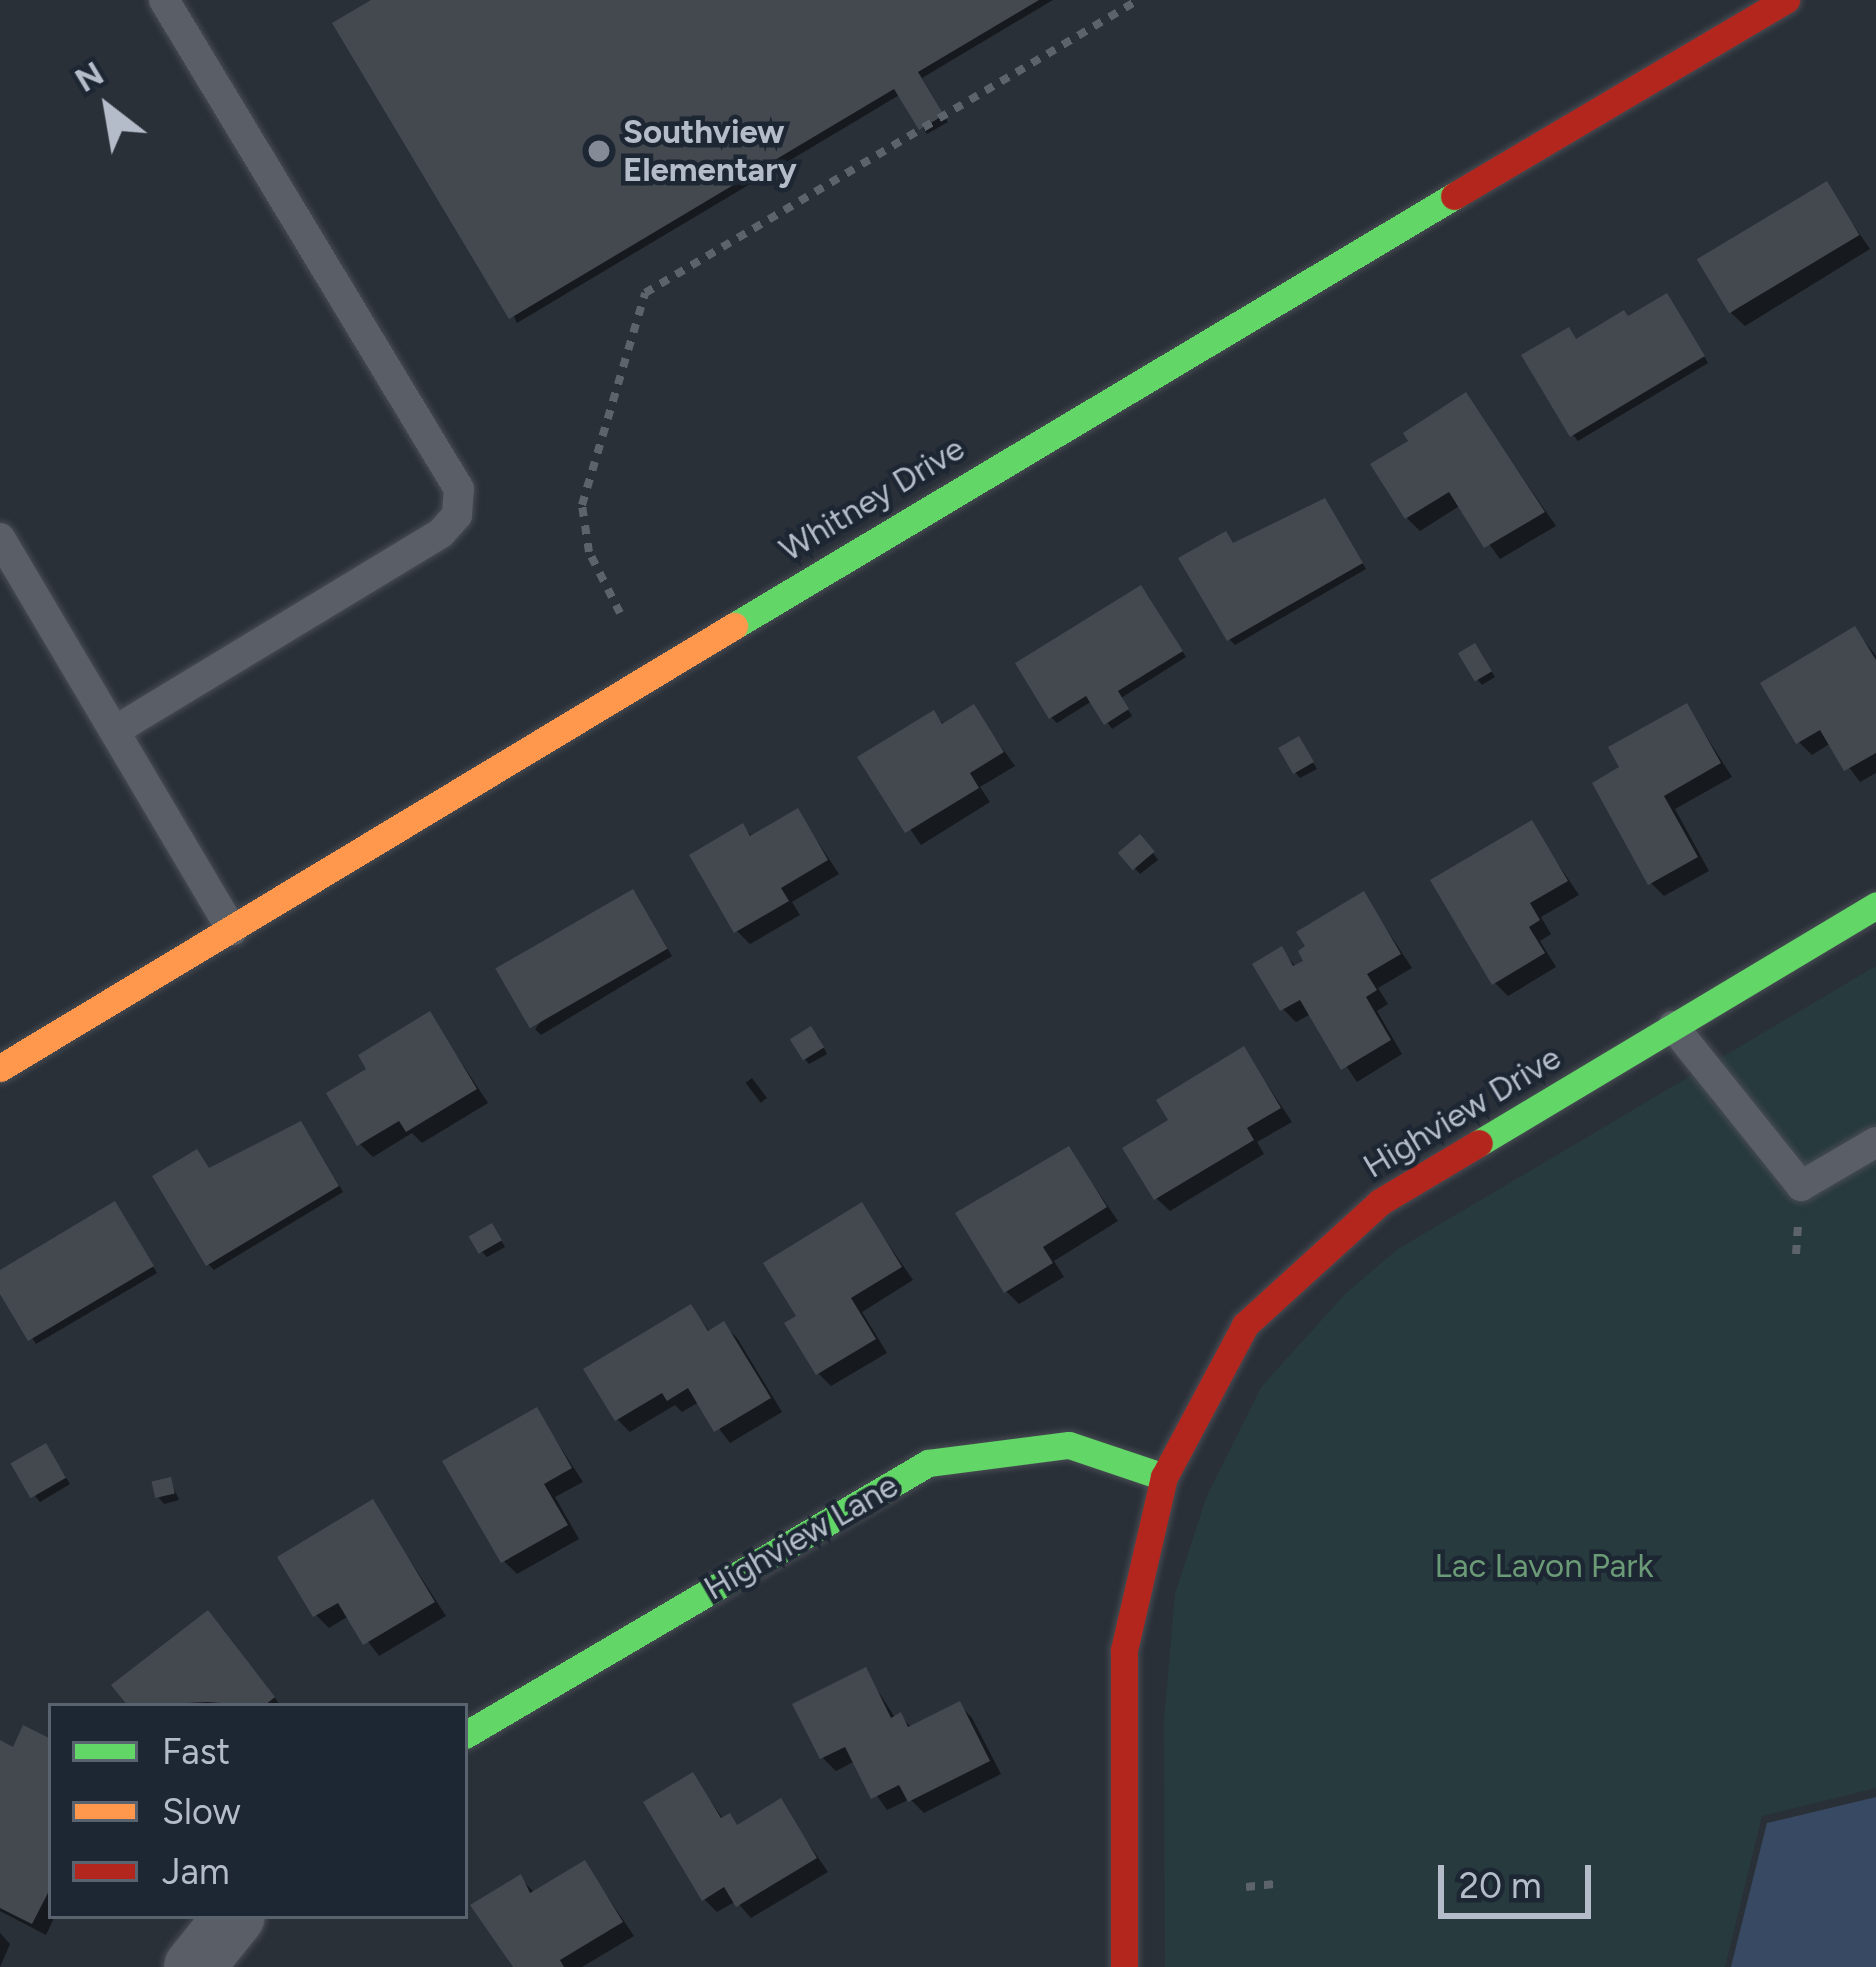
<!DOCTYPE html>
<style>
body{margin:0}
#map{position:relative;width:1876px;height:1967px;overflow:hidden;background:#2a3038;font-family:Figtree,sans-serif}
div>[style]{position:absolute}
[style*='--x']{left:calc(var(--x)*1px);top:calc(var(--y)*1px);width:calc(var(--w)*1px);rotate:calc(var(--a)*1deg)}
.green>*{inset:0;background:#273a3e}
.water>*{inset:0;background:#384963}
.shadow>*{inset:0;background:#0007;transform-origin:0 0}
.building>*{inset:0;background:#444950;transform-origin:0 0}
.path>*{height:8px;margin-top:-4px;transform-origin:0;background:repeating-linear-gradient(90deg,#5d636a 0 9px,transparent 0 18px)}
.roads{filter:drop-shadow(0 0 3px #484c53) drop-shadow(0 0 3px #484c53)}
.lane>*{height:30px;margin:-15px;padding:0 15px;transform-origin:15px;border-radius:15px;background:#5a5e66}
.street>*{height:60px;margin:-30px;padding:0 30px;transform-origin:30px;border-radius:30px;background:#5a5e66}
.fast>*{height:27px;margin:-13.5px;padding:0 13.5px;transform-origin:13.5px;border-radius:13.5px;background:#63d668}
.slow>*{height:27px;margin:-13.5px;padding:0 13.5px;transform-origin:13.5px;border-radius:13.5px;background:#ff974d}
.jam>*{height:27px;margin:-13.5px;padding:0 13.5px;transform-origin:13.5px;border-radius:13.5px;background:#b3261e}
.dots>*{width:33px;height:33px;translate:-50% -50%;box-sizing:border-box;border:6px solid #1d2633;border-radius:50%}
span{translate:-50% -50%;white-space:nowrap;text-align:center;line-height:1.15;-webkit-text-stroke:9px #1d2633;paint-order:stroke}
.poi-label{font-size:33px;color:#b4bcc9;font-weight:700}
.left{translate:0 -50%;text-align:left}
.street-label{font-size:33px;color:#b4bcc9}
.park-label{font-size:33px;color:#6b9a76}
.legend{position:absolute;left:48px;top:1703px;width:420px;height:216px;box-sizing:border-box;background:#1d2633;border:3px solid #59626f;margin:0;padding:15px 21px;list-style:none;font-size:36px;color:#b4bcc9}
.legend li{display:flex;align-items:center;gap:24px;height:60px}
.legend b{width:60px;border:3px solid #59626f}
.north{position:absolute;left:48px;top:48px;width:120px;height:120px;-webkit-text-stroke:9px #1d2633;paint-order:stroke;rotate:329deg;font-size:33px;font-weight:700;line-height:48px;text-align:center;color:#b4bcc9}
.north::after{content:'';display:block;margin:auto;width:42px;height:54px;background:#b4bcc9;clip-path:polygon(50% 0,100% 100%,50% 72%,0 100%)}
.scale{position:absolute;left:1438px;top:1865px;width:153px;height:54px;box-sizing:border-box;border:6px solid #b4bcc9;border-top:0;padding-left:15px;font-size:36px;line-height:42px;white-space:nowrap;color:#b4bcc9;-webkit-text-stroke:9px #1d2633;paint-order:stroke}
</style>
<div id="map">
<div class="green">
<div style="clip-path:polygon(1876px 966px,1876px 1788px,1762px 1816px,1725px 1967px,1165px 1967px,1164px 1721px,1175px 1594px,1206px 1498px,1262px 1386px,1346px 1293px,1398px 1249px)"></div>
</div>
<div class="water">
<div style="clip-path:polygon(1876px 1797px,1876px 1967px,1731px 1967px,1767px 1823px)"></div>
</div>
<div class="shadow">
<div style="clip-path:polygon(377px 0,1053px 0,922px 78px,948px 122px,927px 134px,901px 94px,517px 323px)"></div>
<div style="clip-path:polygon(1826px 185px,1870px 249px,1745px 326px,1731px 313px)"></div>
<div style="clip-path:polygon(1672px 302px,1708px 363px,1578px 441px,1573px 435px,1577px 341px)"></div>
<div style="clip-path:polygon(1466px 396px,1556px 526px,1500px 559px,1461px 505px,1420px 531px,1407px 518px,1412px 442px)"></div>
<div style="clip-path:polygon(1325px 502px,1366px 569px,1235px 645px,1229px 639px,1234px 546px)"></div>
<div style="clip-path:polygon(1147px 594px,1186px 657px,1121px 698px,1132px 716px,1112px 729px,1092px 701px,1057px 723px,1051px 717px)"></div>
<div style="clip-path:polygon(1855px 629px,1876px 656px,1876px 773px,1860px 782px,1831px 743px,1812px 755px,1799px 742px)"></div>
<div style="clip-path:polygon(1480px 652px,1495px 677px,1482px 685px,1477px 679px)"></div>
<div style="clip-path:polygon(1687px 706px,1732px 777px,1675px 809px,1709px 871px,1664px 896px,1651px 883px,1623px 769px)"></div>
<div style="clip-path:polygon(974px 708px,1015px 766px,980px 787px,990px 802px,921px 845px,862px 758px,934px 714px,945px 726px)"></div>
<div style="clip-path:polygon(1299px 740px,1317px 769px,1300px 778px,1295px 772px)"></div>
<div style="clip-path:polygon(798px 812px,839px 874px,792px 902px,800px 915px,750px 944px,737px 931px,743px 827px,753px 837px)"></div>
<div style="clip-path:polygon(1531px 824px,1579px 895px,1541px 917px,1551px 934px,1540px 941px,1556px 967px,1508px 996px,1495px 983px)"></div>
<div style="clip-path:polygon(1146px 844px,1158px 860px,1140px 874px,1122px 853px)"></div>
<div style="clip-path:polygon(1364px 895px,1412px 968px,1378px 988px,1388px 1004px,1377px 1011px,1402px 1054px,1357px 1082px,1311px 1014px,1296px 1022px,1283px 1009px,1281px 950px,1297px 968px,1306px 962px)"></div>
<div style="clip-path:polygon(638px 899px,672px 956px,541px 1035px,535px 1029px)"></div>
<div style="clip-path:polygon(430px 1015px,488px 1103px,422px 1143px,412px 1133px,373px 1157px,360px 1144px,370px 1070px)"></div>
<div style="clip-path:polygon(817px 1035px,827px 1054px,809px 1064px,804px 1058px)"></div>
<div style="clip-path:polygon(1244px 1050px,1292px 1122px,1257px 1142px,1264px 1154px,1170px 1211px,1156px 1198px,1172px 1121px)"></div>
<div style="left:752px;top:1078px;width:25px;height:8px;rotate:53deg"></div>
<div style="clip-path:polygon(306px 1130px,343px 1192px,214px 1270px,208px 1264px,210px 1171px)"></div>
<div style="clip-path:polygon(1069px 1150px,1118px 1221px,1054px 1261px,1064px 1277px,1019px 1304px,1006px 1291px)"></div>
<div style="clip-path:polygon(862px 1206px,913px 1280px,862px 1312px,887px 1353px,831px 1386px,818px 1373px,800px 1317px)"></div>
<div style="clip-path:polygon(120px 1211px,157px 1273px,36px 1344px,0 1288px,0 1273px)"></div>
<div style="clip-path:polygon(497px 1233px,505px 1247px,487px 1257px,482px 1252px)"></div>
<div style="clip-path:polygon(691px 1308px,711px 1333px,724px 1325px,737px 1338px,782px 1412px,730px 1443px,699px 1402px,682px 1412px,675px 1405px,630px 1432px,617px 1419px)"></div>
<div style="clip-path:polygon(537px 1411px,583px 1482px,555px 1497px,579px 1539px,517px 1574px,504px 1561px)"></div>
<div style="clip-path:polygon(51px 1453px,70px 1484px,40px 1502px,35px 1496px)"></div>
<div style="clip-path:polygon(170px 1480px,179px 1500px,164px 1504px,159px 1498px)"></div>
<div style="clip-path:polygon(373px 1503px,446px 1616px,379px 1656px,349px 1616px,329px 1628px,316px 1615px)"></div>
<div style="clip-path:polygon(221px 1627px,281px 1706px,131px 1706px,115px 1685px)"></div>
<div style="clip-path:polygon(865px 1671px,896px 1719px,900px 1716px,912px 1728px,959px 1704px,972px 1718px,1001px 1774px,924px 1813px,910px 1799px,887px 1810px,853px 1762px,836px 1771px,823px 1758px)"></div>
<div style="clip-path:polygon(51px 1742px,51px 1916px,55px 1916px,46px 1935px,0 1911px,0 1744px,14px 1751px)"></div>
<div style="clip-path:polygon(693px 1776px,724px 1820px,729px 1817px,739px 1827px,780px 1802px,828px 1872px,751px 1918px,736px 1901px,717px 1912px,704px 1899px)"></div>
<div style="clip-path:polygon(585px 1863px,634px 1936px,582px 1967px,516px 1967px,520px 1878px,535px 1893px)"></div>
<div style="clip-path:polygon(0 1933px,10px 1944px,0 1967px)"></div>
</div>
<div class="building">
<div style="clip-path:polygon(371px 0,1039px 0,918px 72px,944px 115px,919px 130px,894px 89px,509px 319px,332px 23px)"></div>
<div style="left:1827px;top:181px;width:63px;height:152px;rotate:59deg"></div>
<div style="clip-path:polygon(1667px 293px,1705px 356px,1570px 437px,1521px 355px,1569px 327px,1576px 339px,1624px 310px,1628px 316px)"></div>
<div style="clip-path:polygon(1466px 392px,1545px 512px,1484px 548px,1449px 492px,1405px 519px,1370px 464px,1408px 441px,1403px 433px)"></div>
<div style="clip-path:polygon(1325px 498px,1363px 563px,1227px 641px,1178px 558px,1226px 531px,1233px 543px)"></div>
<div style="clip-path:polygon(1141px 585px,1183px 651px,1118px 691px,1129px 709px,1104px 725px,1086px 696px,1049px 719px,1015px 663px)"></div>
<div style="clip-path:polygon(1855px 626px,1876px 660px,1876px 753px,1844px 771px,1820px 730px,1796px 744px,1760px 683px)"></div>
<div style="left:1475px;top:643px;width:33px;height:20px;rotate:59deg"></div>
<div style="clip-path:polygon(1687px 703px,1721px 763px,1664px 796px,1698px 857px,1648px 885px,1592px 783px,1619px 767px,1608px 747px)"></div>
<div style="clip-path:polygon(974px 704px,1004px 752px,970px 773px,979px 788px,905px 833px,857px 757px,934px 710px,942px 724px)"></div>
<div style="left:1299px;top:736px;width:30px;height:24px;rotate:60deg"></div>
<div style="clip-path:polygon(798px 808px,828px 860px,781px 888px,789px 901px,734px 933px,689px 855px,743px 823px,750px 836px)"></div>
<div style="clip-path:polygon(1532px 820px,1568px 881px,1530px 903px,1540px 920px,1529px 927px,1545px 953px,1492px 985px,1430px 880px)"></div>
<div style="left:1140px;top:834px;width:23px;height:29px;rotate:50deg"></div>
<div style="left:633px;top:889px;width:69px;height:159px;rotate:60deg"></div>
<div style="clip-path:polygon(1364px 891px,1401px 954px,1367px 974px,1377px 990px,1366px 997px,1391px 1040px,1341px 1070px,1300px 1000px,1280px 1011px,1252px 964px,1282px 946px,1293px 966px,1303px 961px,1298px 951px,1305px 946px,1296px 932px)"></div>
<div style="clip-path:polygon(430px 1011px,477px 1089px,406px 1132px,399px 1121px,357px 1146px,326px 1093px,366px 1069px,358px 1055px)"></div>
<div style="left:811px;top:1026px;width:25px;height:25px;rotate:58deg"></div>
<div style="clip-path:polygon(1244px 1046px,1281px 1108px,1247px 1128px,1254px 1140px,1154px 1200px,1122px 1148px,1168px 1120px,1156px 1100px)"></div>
<div style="clip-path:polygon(301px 1121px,339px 1186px,206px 1266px,152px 1176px,197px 1149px,209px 1168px)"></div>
<div style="clip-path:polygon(1069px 1146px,1107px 1207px,1043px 1247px,1053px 1263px,1004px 1293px,955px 1213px)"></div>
<div style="clip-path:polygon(115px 1201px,154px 1266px,28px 1341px,0 1294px,0 1270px)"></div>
<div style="clip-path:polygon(862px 1202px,902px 1267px,851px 1298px,876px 1339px,816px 1375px,784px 1323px,796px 1316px,763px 1263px)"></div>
<div style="left:492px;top:1223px;width:20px;height:27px;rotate:60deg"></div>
<div style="clip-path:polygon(691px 1304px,708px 1331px,724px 1321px,771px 1398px,714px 1432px,688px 1388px,667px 1401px,662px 1393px,615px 1421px,583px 1369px)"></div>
<div style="clip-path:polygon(537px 1407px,572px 1468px,544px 1484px,568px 1525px,501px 1563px,442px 1461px)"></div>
<div style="left:46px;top:1443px;width:40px;height:41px;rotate:60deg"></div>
<div style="left:171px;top:1477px;width:17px;height:20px;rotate:77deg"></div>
<div style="clip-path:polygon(373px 1499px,435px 1602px,363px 1645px,338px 1603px,313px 1617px,277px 1557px)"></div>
<div style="clip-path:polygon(208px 1610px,275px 1697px,264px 1706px,207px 1702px,128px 1706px,111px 1685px)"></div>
<div style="clip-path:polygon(866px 1667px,891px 1718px,901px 1712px,908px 1727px,960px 1701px,990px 1761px,908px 1802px,899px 1785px,871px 1799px,845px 1747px,820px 1759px,792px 1704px)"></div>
<div style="clip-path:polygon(23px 1725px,51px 1739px,51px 1887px,32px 1924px,0 1908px,0 1740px,13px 1747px)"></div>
<div style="clip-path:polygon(693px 1772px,721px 1818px,730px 1813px,737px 1825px,781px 1798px,817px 1858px,736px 1907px,724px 1887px,702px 1901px,643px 1802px)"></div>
<div style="clip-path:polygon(585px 1860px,623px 1922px,560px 1960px,564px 1967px,513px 1967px,470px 1905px,521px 1874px,530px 1893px)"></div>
</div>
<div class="path">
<div style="--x:620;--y:613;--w:68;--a:-116.9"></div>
<div style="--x:589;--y:552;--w:48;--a:-98.5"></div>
<div style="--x:582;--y:505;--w:221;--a:-73.4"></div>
<div style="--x:645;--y:293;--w:573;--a:-30.72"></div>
<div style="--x:1796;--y:1254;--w:28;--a:-86"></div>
<div style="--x:1246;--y:1887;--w:31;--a:-6"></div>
</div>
<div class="roads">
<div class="lane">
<div style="--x:0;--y:538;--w:456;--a:59.4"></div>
<div style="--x:116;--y:730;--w:380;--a:-31.2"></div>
<div style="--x:441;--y:533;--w:24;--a:-48"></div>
<div style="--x:457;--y:515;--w:26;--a:-86"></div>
<div style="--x:459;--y:489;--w:571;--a:-121.1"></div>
<div style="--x:1673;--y:1026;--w:205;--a:51.3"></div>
<div style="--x:1801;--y:1186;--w:87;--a:-30.4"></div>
</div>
<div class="street">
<div style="--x:194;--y:1967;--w:65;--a:-51.2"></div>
</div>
<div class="fast">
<div style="--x:734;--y:626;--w:839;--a:-30.85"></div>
<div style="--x:1479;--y:1143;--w:463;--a:-30.9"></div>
<div style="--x:465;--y:1735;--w:537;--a:-30.43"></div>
<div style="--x:928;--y:1463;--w:142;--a:-7.3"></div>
<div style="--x:1069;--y:1445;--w:100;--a:18.6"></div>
</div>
<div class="slow">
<div style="--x:0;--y:1068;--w:857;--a:-31.06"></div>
</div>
<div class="jam">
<div style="--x:1454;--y:196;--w:386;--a:-30.6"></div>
<div style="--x:1124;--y:1967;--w:317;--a:-90"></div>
<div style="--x:1124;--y:1650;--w:178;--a:-77"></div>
<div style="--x:1164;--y:1477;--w:172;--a:-61.9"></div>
<div style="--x:1245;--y:1325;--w:183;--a:-42.3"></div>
<div style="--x:1380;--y:1202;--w:115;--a:-30.8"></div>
</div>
</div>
<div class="dots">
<div style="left:599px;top:151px;background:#848b96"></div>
</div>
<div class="poi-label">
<span class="left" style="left:623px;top:151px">Southview<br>Elementary</span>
</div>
<div class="street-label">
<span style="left:872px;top:499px;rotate:-31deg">Whitney Drive</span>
<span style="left:1462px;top:1112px;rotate:-31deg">Highview Drive</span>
<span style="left:801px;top:1537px;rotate:-30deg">Highview Lane</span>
</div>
<div class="park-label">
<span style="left:1544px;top:1566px">Lac Lavon Park</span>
</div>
<ul class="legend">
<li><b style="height:15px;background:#63d668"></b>Fast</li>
<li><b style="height:15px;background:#ff974d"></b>Slow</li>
<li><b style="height:15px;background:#b3261e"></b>Jam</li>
</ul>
<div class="north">N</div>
<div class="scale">20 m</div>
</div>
